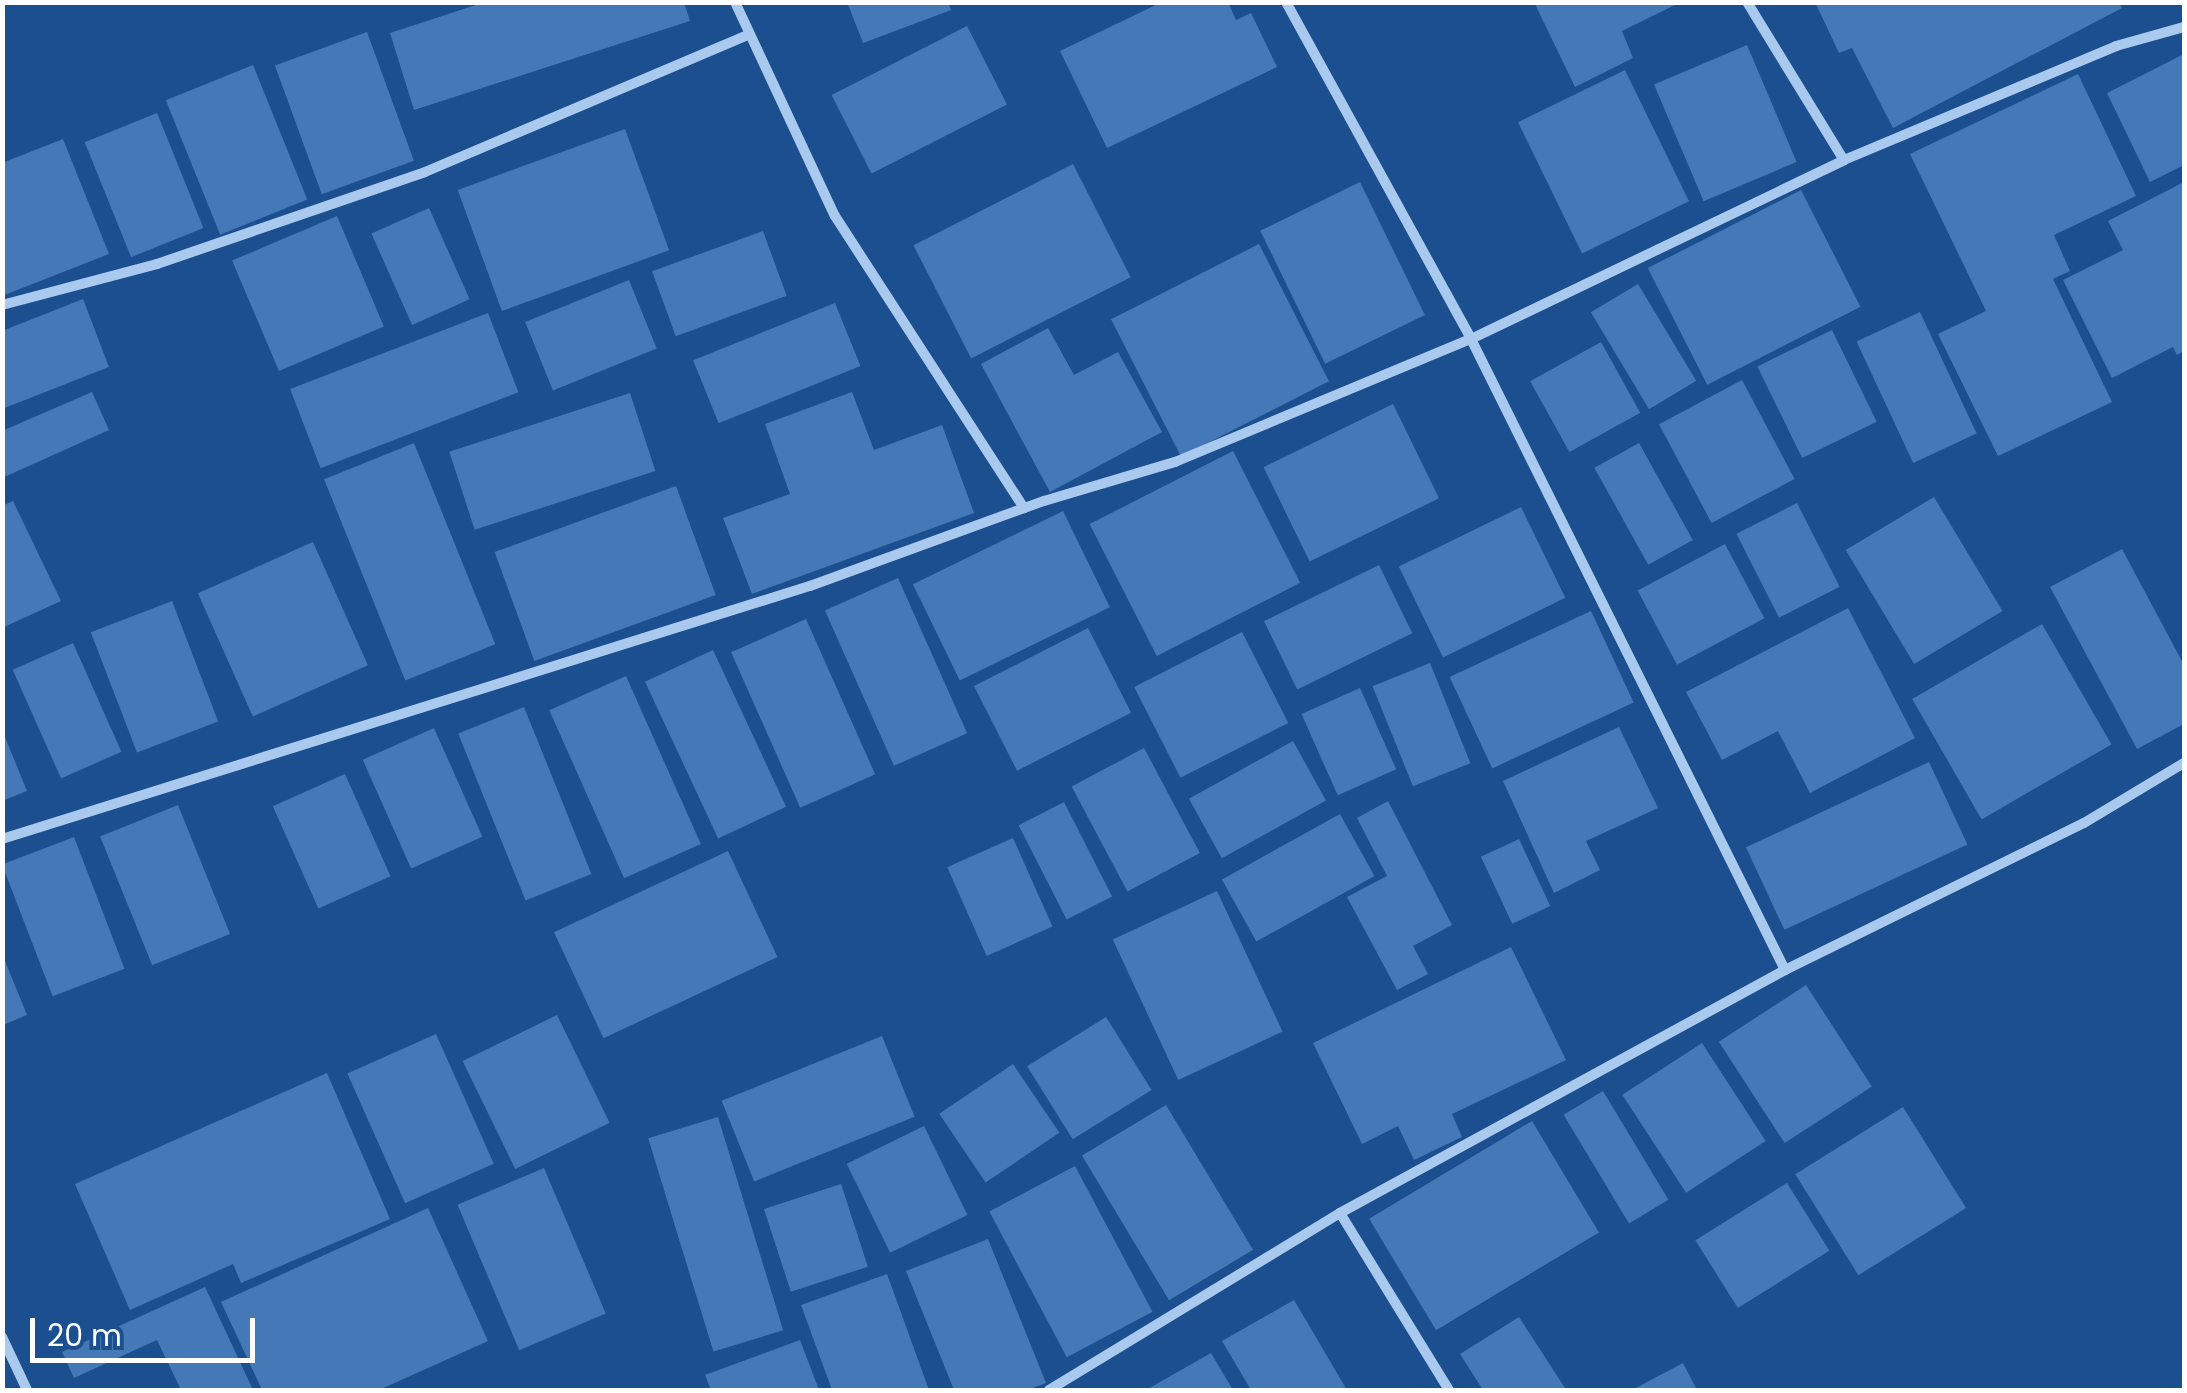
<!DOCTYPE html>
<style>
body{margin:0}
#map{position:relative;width:2187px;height:1393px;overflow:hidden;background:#1b4f8f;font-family:Poppins,sans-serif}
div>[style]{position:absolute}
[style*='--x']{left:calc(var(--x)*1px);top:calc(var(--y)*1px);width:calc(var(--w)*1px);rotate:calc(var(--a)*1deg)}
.building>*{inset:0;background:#4478b7;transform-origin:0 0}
.minor>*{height:10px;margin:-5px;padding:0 5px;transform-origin:5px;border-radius:5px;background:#a9c9ee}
span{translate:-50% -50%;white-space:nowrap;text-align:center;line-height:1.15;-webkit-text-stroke:8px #1b4f8f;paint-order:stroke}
.frame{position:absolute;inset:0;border:5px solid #fff;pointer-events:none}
.scale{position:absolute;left:30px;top:1318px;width:225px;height:45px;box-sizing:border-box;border:5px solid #fff;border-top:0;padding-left:12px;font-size:30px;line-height:35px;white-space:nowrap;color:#fff;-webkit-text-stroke:8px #1b4f8f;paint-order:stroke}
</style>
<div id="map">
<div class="building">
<div style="clip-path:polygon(485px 2px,684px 2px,690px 21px,414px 110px,390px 33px)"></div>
<div style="clip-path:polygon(847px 2px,948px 2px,951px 10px,863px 43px)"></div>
<div style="clip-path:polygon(1162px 2px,1228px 2px,1236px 20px,1251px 13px,1277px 67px,1107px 148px,1060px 51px)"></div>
<div style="clip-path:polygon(1534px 2px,1681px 2px,1622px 31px,1633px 58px,1575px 87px)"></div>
<div style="clip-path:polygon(1815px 2px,2119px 2px,2122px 8px,1893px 128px,1852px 48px,1839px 53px)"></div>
<div style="left:967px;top:26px;width:88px;height:152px;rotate:63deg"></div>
<div style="left:367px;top:32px;width:137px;height:98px;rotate:70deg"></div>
<div style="left:1747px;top:45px;width:127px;height:101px;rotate:67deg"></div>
<div style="clip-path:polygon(2184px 54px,2184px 165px,2150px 182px,2107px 93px)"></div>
<div style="left:253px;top:65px;width:145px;height:94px;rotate:68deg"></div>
<div style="left:1625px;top:70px;width:146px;height:119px;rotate:64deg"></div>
<div style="clip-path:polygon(2078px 74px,2136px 196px,2054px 235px,2070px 271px,2053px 279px,2112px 402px,1998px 456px,1938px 334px,1986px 311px,1910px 154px)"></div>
<div style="left:157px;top:113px;width:124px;height:78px;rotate:68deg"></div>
<div style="left:625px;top:129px;width:129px;height:178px;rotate:70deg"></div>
<div style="clip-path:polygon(63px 139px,109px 254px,2px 296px,2px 163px)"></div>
<div style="left:1073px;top:164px;width:127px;height:179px;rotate:63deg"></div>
<div style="left:1360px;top:182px;width:148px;height:111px;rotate:64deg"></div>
<div style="clip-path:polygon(2184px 182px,2184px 351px,2177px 355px,2173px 347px,2112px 378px,2063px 280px,2123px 250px,2108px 221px)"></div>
<div style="left:1801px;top:190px;width:131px;height:172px;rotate:63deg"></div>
<div style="left:429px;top:208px;width:100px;height:63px;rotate:66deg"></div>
<div style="left:337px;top:216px;width:120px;height:114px;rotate:67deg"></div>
<div style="left:763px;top:231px;width:69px;height:118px;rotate:70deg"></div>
<div style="left:1259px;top:244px;width:154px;height:166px;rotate:63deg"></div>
<div style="left:629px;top:280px;width:74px;height:112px;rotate:68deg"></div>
<div style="left:1638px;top:284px;width:113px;height:55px;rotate:59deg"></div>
<div style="clip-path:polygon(83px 299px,109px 367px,2px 409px,2px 331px)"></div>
<div style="left:835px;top:303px;width:68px;height:153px;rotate:68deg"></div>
<div style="left:1920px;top:312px;width:134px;height:70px;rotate:65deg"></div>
<div style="left:488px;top:313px;width:85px;height:212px;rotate:69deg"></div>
<div style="clip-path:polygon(1048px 328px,1074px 375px,1118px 352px,1162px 432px,1050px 492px,981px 364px)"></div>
<div style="left:1832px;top:330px;width:102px;height:83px;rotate:64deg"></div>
<div style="left:1601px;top:342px;width:81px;height:81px;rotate:61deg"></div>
<div style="left:1742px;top:380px;width:112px;height:94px;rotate:62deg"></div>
<div style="clip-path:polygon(92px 392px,109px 430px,2px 478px,2px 431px)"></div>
<div style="clip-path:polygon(852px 392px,874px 450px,942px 425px,974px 513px,752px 594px,723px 518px,790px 494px,765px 424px)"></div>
<div style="left:630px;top:393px;width:82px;height:190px;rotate:72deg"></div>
<div style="left:1393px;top:404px;width:105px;height:144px;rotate:64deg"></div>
<div style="left:414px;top:443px;width:217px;height:97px;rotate:68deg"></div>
<div style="left:1639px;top:443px;width:111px;height:51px;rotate:61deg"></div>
<div style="left:1233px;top:451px;width:148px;height:161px;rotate:63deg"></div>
<div style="left:676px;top:486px;width:116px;height:193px;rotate:70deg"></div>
<div style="left:1934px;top:497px;width:133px;height:103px;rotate:59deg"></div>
<div style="clip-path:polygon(13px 501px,61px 601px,2px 628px,2px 506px)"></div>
<div style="left:1797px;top:503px;width:94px;height:68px;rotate:63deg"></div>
<div style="left:1521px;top:507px;width:101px;height:136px;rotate:64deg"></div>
<div style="left:1063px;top:511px;width:107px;height:167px;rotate:64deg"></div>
<div style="left:313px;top:542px;width:135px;height:126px;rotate:66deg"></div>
<div style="left:1725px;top:544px;width:84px;height:99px;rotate:62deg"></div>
<div style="clip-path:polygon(2122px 549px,2184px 665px,2184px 724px,2137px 749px,2050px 587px)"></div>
<div style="left:1379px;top:565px;width:76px;height:128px;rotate:64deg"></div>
<div style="left:898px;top:578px;width:170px;height:80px;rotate:66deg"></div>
<div style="left:172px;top:601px;width:129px;height:87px;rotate:69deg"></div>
<div style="clip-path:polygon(1848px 608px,1915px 738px,1810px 793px,1778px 731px,1722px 760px,1686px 692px)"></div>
<div style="left:1591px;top:611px;width:101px;height:156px;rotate:65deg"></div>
<div style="left:806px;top:619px;width:170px;height:82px;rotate:66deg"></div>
<div style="left:2042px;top:624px;width:139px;height:150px;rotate:60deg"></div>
<div style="left:1088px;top:628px;width:95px;height:128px;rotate:63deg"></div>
<div style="left:1242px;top:632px;width:102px;height:121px;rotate:63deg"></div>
<div style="left:73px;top:643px;width:119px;height:66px;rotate:66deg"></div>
<div style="left:713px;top:650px;width:173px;height:75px;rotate:65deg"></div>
<div style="left:1430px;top:663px;width:108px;height:62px;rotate:68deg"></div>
<div style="left:626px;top:676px;width:184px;height:84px;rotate:66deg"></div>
<div style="left:1360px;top:688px;width:89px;height:64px;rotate:66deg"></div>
<div style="left:524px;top:707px;width:180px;height:71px;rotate:68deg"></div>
<div style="clip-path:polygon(1619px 727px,1658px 808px,1586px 841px,1600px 870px,1554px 893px,1503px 781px)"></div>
<div style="left:434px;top:728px;width:119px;height:78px;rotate:66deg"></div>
<div style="clip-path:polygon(2px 730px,27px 791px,2px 801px)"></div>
<div style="left:1293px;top:741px;width:68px;height:119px;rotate:61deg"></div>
<div style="left:1144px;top:748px;width:119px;height:82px;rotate:62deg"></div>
<div style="left:1929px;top:762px;width:91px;height:202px;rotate:65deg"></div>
<div style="left:345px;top:774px;width:112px;height:79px;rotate:66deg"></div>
<div style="clip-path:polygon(1388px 801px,1452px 925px,1413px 946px,1428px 974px,1397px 990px,1347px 897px,1387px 876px,1357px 818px)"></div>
<div style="left:1064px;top:802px;width:106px;height:51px;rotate:63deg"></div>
<div style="left:178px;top:805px;width:139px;height:84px;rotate:68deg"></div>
<div style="left:1340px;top:814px;width:71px;height:135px;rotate:61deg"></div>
<div style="left:74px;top:837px;width:141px;height:77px;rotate:69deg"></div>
<div style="left:1013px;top:838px;width:97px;height:72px;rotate:66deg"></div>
<div style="left:1519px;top:839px;width:74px;height:42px;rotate:65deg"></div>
<div style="left:728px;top:851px;width:117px;height:192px;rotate:65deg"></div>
<div style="left:1217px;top:891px;width:155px;height:115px;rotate:65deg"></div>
<div style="clip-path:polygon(1511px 947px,1566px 1060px,1452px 1114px,1462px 1137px,1414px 1160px,1398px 1126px,1362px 1144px,1313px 1043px)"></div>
<div style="clip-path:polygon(3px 956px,27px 1015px,3px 1025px)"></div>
<div style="left:1806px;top:985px;width:121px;height:104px;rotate:57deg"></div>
<div style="left:557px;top:1015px;width:120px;height:105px;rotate:64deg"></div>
<div style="left:1106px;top:1017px;width:86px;height:93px;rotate:58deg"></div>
<div style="left:436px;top:1034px;width:142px;height:97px;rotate:66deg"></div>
<div style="left:882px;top:1036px;width:87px;height:173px;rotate:68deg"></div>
<div style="left:1702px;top:1043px;width:117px;height:95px;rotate:57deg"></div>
<div style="left:1013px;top:1064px;width:83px;height:89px;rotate:56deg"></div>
<div style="clip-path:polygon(327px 1073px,390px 1219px,241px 1283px,233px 1264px,130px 1310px,75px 1184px)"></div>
<div style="left:1603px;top:1091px;width:127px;height:46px;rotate:59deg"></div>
<div style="left:1166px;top:1105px;width:169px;height:98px;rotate:59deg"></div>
<div style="left:1903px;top:1107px;width:119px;height:127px;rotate:58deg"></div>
<div style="left:718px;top:1117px;width:223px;height:73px;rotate:73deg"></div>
<div style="left:1532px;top:1121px;width:130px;height:190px;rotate:59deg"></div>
<div style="left:924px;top:1126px;width:99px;height:86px;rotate:64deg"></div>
<div style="left:1075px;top:1166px;width:165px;height:97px;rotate:62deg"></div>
<div style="left:544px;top:1168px;width:158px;height:94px;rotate:67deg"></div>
<div style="left:1787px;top:1183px;width:80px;height:108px;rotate:58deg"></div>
<div style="left:841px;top:1184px;width:87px;height:81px;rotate:72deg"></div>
<div style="clip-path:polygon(428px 1208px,488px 1341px,379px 1390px,262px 1390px,221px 1302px)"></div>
<div style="clip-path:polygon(988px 1239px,1046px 1383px,1027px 1390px,954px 1390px,906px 1271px)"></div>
<div style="clip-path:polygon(887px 1274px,929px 1390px,832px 1390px,801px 1305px)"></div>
<div style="clip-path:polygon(205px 1287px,253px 1390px,181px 1390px,157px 1340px,74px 1378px,62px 1352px)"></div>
<div style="clip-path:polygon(1294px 1300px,1347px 1390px,1251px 1390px,1222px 1341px)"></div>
<div style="clip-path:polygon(1519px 1317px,1565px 1388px,1561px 1390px,1483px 1390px,1460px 1354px)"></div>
<div style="clip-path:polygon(800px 1340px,819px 1390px,711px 1390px,705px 1375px)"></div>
<div style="clip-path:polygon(1211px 1353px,1233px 1390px,1146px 1390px)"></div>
<div style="clip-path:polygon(1683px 1363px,1697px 1390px,1632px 1390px)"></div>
</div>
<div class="minor">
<div style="--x:735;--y:2;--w:236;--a:65"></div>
<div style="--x:835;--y:216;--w:348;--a:57.1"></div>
<div style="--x:1286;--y:2;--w:384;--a:61.2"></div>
<div style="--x:1471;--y:339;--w:705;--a:63.54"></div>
<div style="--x:1747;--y:2;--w:185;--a:58.5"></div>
<div style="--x:2;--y:305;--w:160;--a:-14.8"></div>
<div style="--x:157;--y:264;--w:283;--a:-18.9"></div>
<div style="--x:425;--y:172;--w:349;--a:-23"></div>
<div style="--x:2;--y:839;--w:847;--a:-17.39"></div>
<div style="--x:810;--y:586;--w:249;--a:-20"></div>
<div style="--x:1044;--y:501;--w:137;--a:-16.6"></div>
<div style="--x:1175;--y:462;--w:321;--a:-22.6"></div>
<div style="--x:1471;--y:339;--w:414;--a:-25.6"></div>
<div style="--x:1844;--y:160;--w:295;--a:-22.7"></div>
<div style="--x:2116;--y:46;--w:71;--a:-15.6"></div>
<div style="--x:1340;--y:1213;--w:208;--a:58.4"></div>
<div style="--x:2;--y:1337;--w:59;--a:64.7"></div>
<div style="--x:1049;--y:1390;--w:341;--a:-31.3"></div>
<div style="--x:1340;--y:1213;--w:507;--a:-28.64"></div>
<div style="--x:1785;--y:970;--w:333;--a:-26.2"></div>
<div style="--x:2084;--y:823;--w:117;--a:-31"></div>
</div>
<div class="frame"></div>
<div class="scale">20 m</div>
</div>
